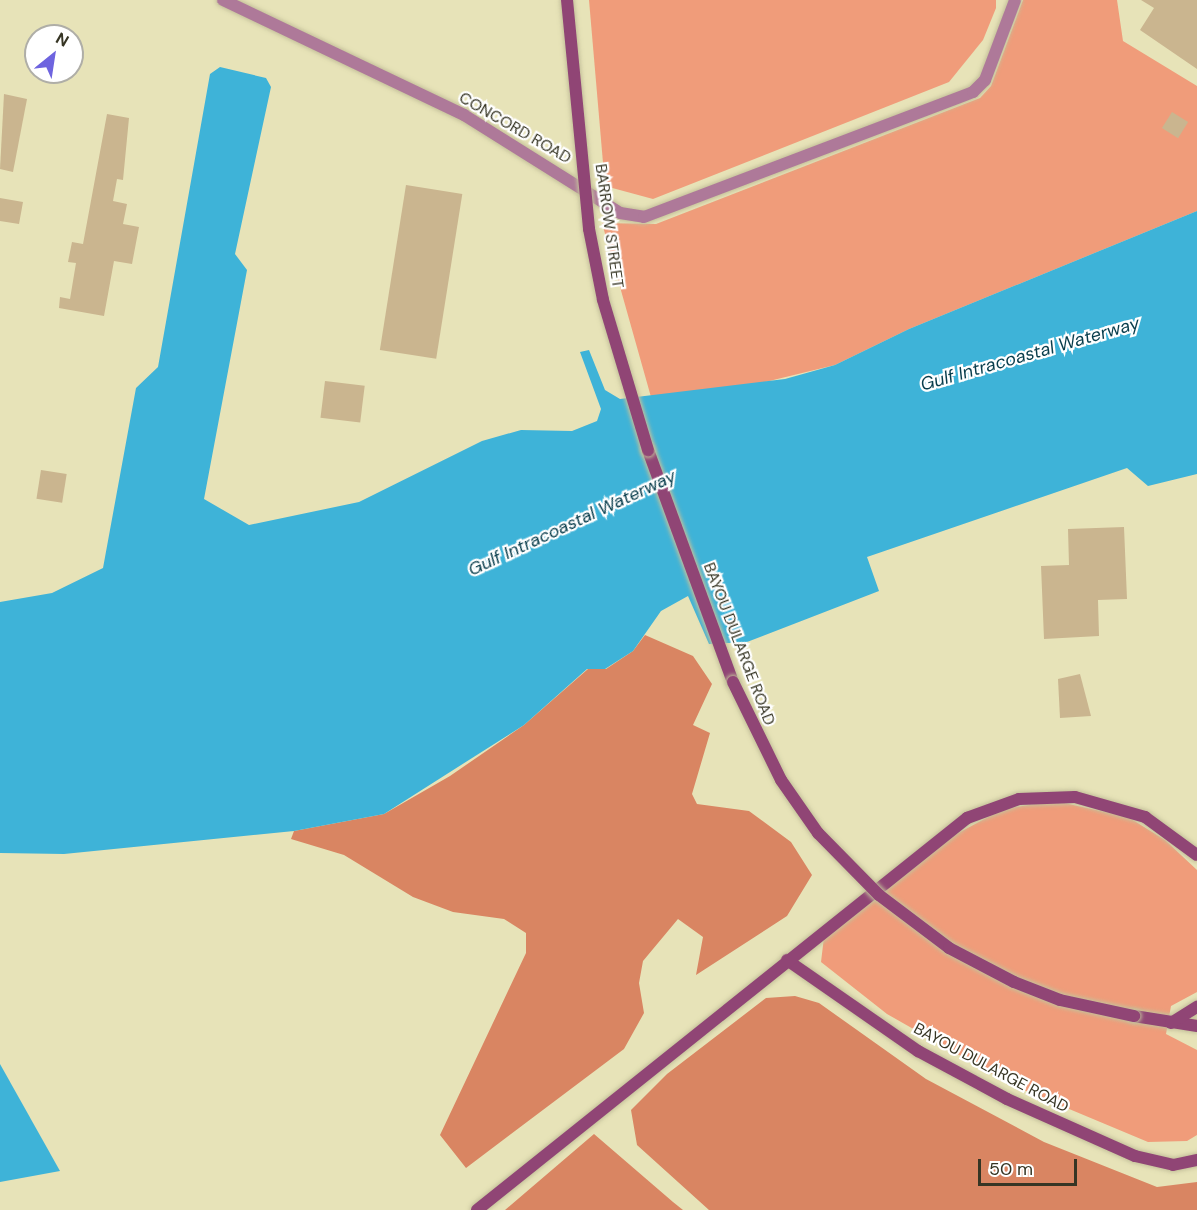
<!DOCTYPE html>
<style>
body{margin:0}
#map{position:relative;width:1197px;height:1210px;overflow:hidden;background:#e7e3b8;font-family:"DM Sans",sans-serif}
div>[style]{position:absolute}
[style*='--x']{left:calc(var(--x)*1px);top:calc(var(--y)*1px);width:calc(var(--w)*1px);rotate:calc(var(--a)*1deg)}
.green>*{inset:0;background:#f09c7a}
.forest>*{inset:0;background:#d98562}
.water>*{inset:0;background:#3eb3d8}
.building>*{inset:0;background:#cab58f;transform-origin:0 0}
.roads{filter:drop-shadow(0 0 2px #c4c09a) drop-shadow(0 0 2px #c4c09a)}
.minor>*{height:12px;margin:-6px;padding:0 6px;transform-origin:6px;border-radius:6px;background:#ae7999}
.secondary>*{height:12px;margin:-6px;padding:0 6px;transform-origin:6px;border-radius:6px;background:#904575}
.bridges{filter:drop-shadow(0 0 2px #c4c09a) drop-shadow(0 0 2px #c4c09a)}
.secondary-bridge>*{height:12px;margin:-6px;padding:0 6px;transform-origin:6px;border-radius:6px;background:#904575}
span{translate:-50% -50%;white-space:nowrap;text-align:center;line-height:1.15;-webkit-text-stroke:4.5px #fff;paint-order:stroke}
.street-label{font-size:16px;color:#363524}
.water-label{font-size:18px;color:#083d4c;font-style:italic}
.north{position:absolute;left:24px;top:24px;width:60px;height:60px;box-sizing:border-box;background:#fff;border:2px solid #afaea7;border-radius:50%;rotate:30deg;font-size:16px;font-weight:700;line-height:24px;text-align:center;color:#363524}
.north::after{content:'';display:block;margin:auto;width:21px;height:27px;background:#6e64df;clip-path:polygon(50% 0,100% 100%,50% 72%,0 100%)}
.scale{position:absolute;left:978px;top:1159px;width:99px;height:27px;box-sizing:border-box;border:3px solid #363524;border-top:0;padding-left:8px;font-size:18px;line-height:21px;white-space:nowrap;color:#363524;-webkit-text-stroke:4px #fff;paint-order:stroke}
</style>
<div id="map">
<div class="green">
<div style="clip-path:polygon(589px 0,996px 0,996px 8px,983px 40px,949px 82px,653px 199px,605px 186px)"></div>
<div style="clip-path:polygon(1023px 0,1117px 0,1123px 41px,1197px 86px,1197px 211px,909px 329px,835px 365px,757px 384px,651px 397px,602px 223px,656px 224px,980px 98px,991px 86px)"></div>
<div style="clip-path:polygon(1055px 801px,1128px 817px,1165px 840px,1197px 870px,1197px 992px,1171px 1006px,1166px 1034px,1197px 1050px,1197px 1135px,1187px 1141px,1148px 1142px,1012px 1085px,887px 1014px,821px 962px,824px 937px,936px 845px,1003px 809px)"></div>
</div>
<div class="forest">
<div style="clip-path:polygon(645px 635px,693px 656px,712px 684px,693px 725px,710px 733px,692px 794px,697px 804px,749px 811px,791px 842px,812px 875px,787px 916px,696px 975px,703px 937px,678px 919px,643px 961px,639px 983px,644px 1013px,624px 1049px,466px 1168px,440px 1135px,526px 953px,526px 933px,504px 919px,453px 912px,413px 897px,344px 855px,291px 839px,294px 831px,384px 814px,450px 776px,524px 725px,588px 669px,606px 669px,633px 651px)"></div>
<div style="clip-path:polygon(795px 996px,819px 1003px,926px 1079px,1044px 1142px,1157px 1187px,1197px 1182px,1197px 1210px,709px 1210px,637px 1145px,631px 1110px,667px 1074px,766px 998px)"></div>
<div style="clip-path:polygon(594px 1134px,673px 1202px,683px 1210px,505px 1210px)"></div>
</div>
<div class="water">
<div style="clip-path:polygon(220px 67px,266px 78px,271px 87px,235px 254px,247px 270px,204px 499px,249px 525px,359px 502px,482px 441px,521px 430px,572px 431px,597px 421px,601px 409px,580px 352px,589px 350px,605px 390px,620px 399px,785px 379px,835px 365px,909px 329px,1197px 211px,1197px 474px,1148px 486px,1127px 468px,867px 557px,879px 591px,747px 642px,709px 644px,688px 596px,661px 611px,633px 651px,605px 669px,587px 669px,524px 725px,384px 814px,294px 831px,64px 854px,0 853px,0 602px,52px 593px,103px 568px,136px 388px,158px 367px,210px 74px)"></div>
<div style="clip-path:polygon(0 1064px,60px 1171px,0 1182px)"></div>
</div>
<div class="building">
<div style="clip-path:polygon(1141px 0,1197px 0,1197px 69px,1140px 30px,1154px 8px)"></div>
<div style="clip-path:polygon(4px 94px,27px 99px,13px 172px,0 169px)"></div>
<div style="left:1172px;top:112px;width:19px;height:19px;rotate:32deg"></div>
<div style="clip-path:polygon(107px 114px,129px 118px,123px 180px,117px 179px,113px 201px,127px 204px,123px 224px,139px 227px,132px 264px,114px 261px,104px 316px,59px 308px,60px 297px,70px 299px,76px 263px,68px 262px,72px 242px,83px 244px)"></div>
<div style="left:406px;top:185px;width:57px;height:167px;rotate:9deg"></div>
<div style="clip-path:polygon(0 198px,23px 202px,19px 224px,0 221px)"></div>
<div style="left:325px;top:381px;width:40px;height:37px;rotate:7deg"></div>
<div style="left:41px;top:470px;width:26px;height:29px;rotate:9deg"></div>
<div style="clip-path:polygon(1124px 527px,1127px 599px,1098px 600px,1099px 636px,1044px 639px,1041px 566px,1069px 565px,1068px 529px)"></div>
<div style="clip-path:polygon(1080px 674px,1091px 716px,1060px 718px,1058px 679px)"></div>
</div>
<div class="roads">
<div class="minor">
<div style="--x:223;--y:0;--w:267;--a:25.5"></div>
<div style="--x:464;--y:115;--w:184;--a:32.1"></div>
<div style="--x:620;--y:213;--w:24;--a:9"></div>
<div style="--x:644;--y:217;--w:352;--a:-20.8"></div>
<div style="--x:973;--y:92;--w:17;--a:-45"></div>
<div style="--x:985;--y:80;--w:85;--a:-69.4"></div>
</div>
<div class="secondary">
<div style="--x:648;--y:450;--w:247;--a:69.9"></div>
<div style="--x:787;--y:960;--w:160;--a:34.8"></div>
<div style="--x:918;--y:1051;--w:101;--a:28.3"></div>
<div style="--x:1007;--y:1099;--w:140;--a:24"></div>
<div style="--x:1135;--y:1156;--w:39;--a:13"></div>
<div style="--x:1173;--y:1165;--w:25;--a:-12"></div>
<div style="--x:1134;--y:1016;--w:64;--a:9"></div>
<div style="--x:1171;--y:1023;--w:31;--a:-32"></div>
<div style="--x:477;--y:1210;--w:628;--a:-38.66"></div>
<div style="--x:967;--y:818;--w:55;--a:-20.1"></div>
<div style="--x:1019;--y:799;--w:56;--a:-2"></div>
<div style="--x:1075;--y:797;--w:73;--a:15.9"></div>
<div style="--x:1145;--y:817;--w:64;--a:36.2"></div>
</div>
</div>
<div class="bridges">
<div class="secondary-bridge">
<div style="--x:567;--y:0;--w:230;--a:84.5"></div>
<div style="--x:589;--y:229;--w:72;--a:78.8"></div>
<div style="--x:603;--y:300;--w:157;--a:73.3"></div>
<div style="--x:733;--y:682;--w:109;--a:63.9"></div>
<div style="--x:781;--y:780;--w:65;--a:55.1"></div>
<div style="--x:818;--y:833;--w:87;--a:45.5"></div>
<div style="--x:879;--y:895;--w:88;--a:37.1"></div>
<div style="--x:949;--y:948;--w:73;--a:27.6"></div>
<div style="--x:1014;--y:982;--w:49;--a:21.4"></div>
<div style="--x:1060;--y:1000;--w:76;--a:12.2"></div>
</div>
</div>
<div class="street-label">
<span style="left:515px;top:128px;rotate:30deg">CONCORD ROAD</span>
<span style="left:609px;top:226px;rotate:82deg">BARROW STREET</span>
<span style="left:739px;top:644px;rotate:69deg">BAYOU DULARGE ROAD</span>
<span style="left:991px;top:1068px;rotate:28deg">BAYOU DULARGE ROAD</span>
</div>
<div class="water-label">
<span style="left:1030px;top:354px;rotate:-16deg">Gulf Intracoastal Waterway</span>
<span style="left:572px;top:523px;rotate:-25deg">Gulf Intracoastal Waterway</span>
</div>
<div class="north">N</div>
<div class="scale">50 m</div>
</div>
